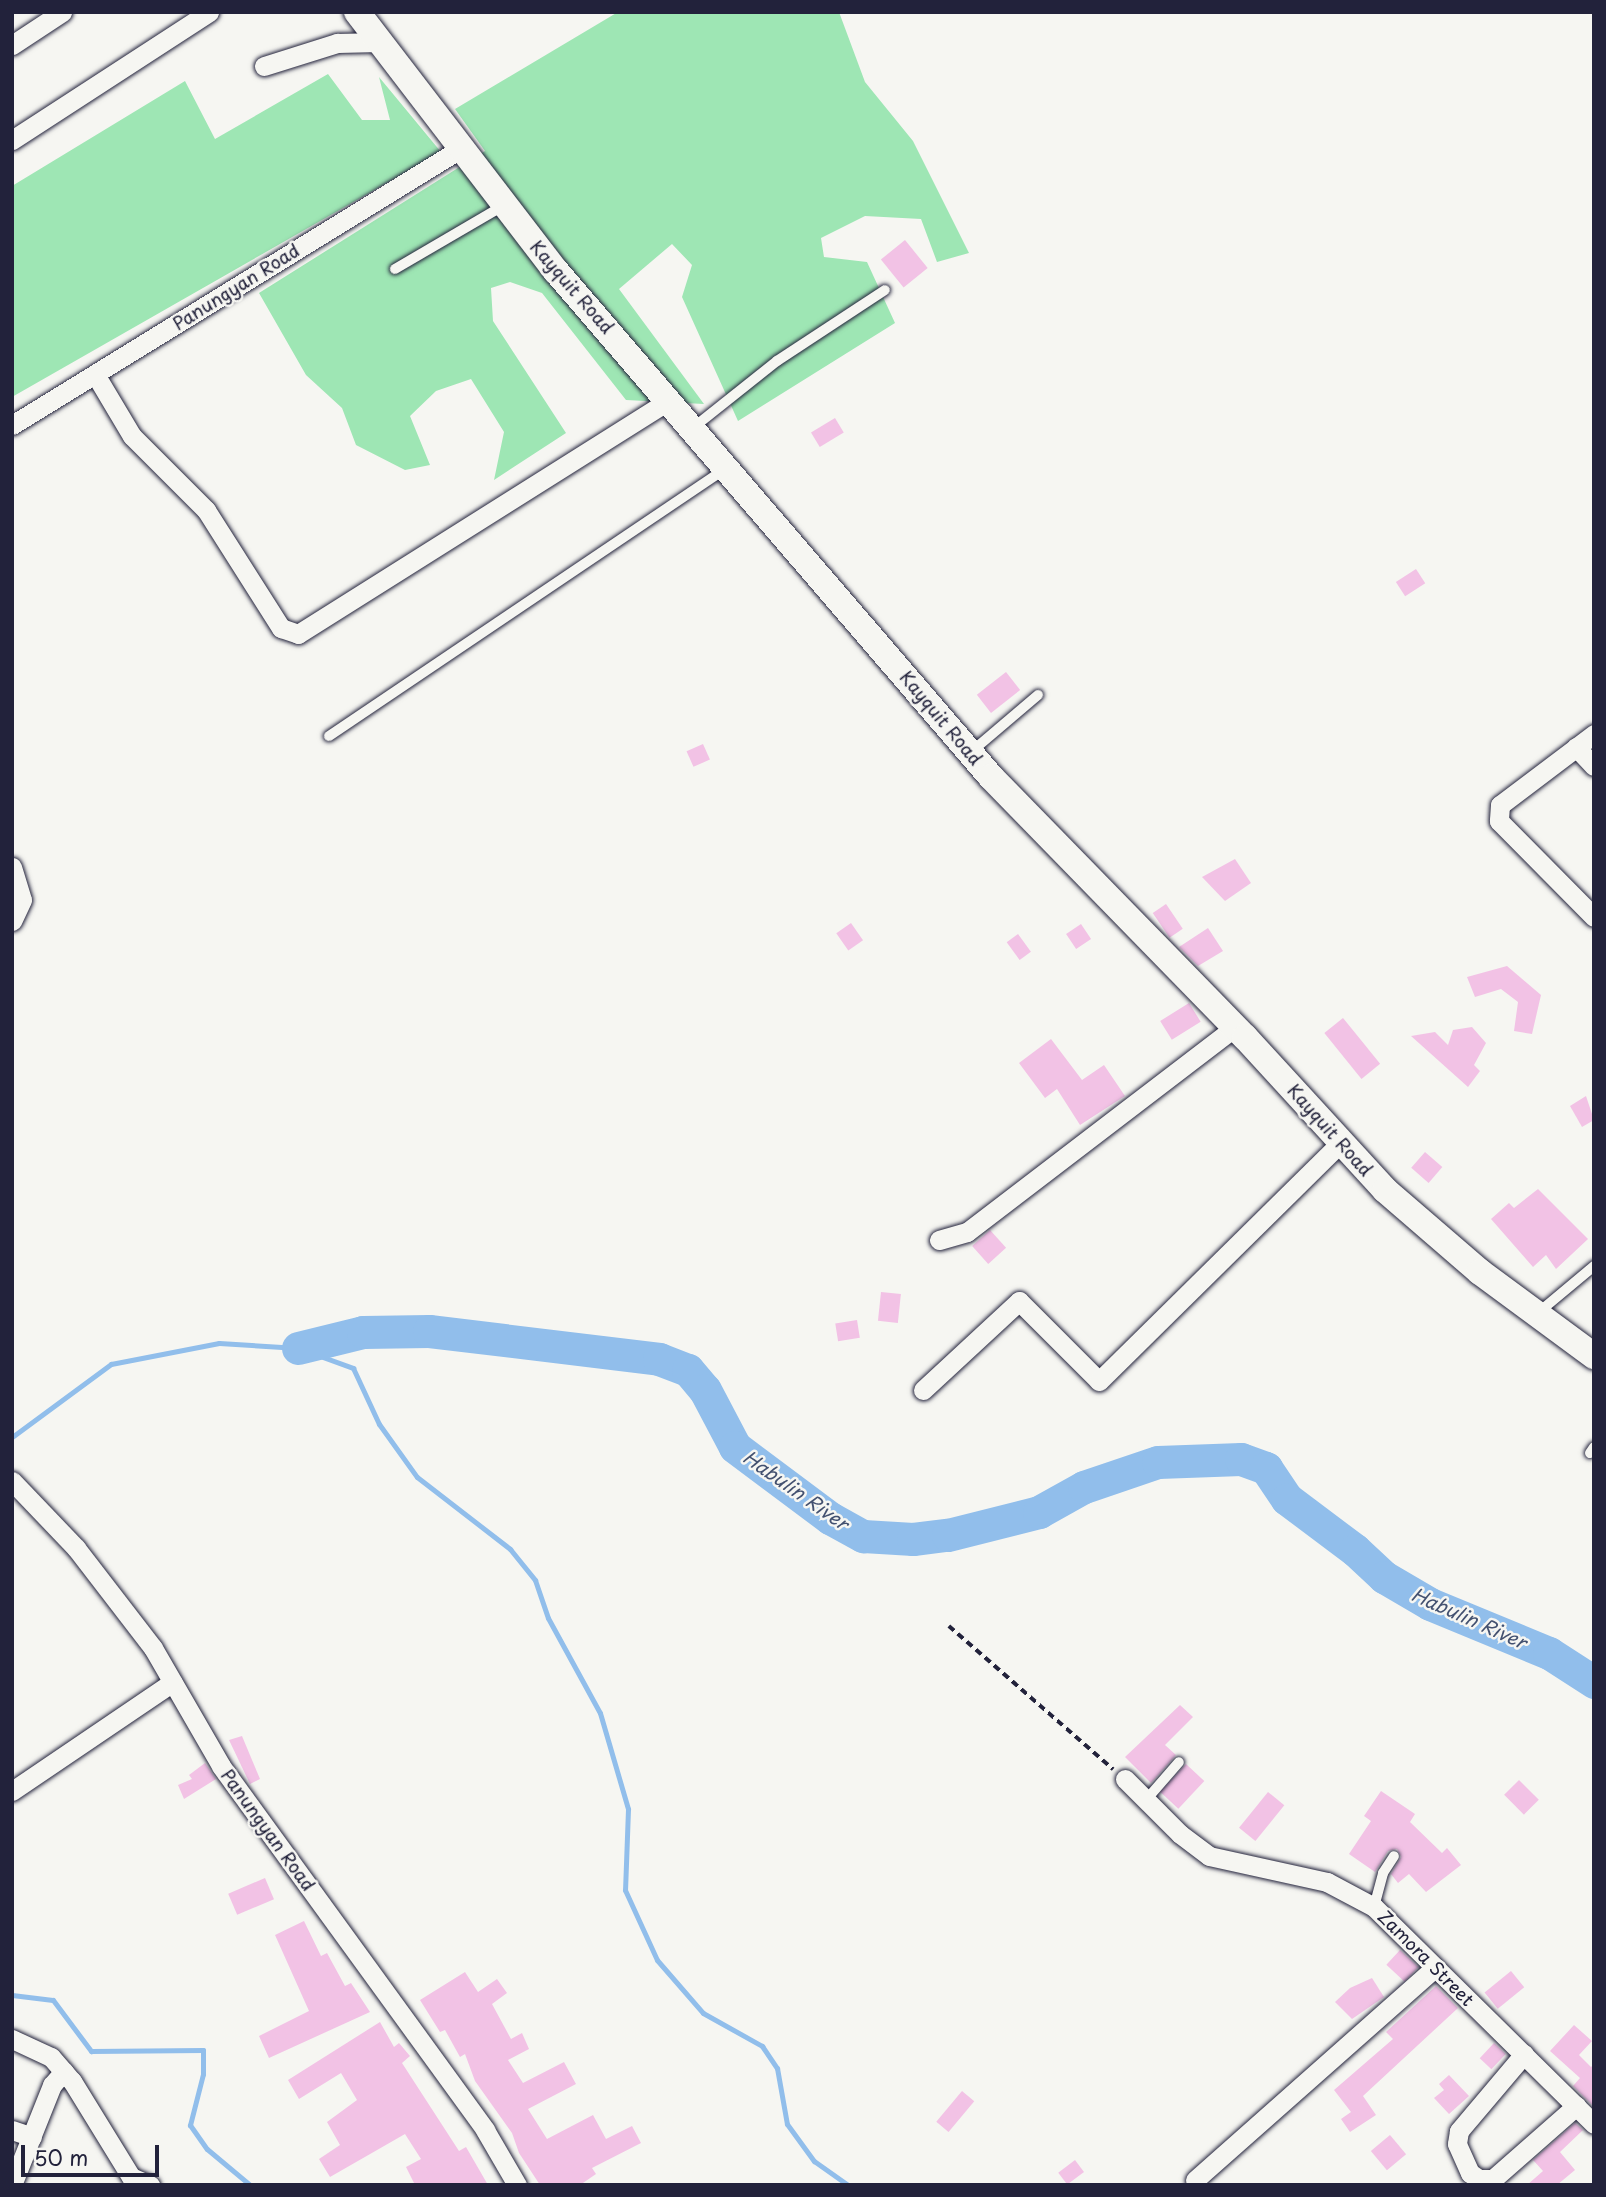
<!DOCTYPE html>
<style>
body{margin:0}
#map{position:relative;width:1606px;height:2197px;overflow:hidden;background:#f6f6f2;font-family:"Playpen Sans",sans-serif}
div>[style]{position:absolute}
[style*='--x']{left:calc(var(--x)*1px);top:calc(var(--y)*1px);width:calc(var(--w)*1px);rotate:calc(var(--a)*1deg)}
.green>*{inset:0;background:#9ee6b4}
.stream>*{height:5px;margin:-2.5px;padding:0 2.5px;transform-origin:2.5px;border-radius:2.5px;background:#91beeb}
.river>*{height:33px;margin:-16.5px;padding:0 16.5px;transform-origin:16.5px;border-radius:16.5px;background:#91beeb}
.building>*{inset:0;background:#f2c2e5;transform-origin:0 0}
.path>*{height:3.5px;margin-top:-1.75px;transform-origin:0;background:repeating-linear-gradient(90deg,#22223b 0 7px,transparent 0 12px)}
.roads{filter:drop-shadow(0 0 2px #22223b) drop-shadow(0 0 2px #22223b)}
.lane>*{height:10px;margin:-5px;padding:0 5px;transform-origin:5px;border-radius:5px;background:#f6f6f2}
.street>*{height:19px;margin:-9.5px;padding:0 9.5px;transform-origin:9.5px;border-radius:9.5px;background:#f6f6f2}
.secondary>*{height:26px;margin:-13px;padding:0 13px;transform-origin:13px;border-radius:13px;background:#f6f6f2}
span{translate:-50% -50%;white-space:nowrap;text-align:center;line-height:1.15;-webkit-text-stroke:5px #f6f6f2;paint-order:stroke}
.street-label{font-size:18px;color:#22223b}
.water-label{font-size:19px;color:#435170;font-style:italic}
.frame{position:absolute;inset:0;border:14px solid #22223b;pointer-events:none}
.scale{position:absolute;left:21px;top:2145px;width:138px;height:32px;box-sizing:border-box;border:4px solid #22223b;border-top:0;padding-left:9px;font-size:21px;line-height:24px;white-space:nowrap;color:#22223b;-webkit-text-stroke:5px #f6f6f2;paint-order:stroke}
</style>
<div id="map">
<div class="green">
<div style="clip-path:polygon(618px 12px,839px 12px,865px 82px,913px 141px,969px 253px,937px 262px,921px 219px,865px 216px,821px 238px,824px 257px,867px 262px,895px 323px,738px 421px,682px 297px,692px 265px,672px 244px,619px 289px,704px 404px,626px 400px,542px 293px,510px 282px,491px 288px,493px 321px,566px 433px,494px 480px,504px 432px,471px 379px,436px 391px,410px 416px,430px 465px,405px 470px,356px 445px,342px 408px,306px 375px,259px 293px,485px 151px,455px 109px)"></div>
<div style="clip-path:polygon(328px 74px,362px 120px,390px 120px,379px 77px,441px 152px,12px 397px,12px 186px,185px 81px,215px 139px)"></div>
</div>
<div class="stream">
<div style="--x:12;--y:1437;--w:123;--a:-36.4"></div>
<div style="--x:111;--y:1364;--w:110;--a:-11"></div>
<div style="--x:219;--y:1343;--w:79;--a:3.6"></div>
<div style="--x:298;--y:1348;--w:59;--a:20"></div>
<div style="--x:353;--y:1368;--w:62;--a:65.1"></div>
<div style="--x:379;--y:1424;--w:65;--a:54.4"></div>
<div style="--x:417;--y:1477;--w:118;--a:37.7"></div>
<div style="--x:510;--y:1549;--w:40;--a:51"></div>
<div style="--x:535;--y:1580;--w:40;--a:71.1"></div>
<div style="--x:548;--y:1618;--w:108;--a:61.3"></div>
<div style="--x:600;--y:1713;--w:100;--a:73.7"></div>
<div style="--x:628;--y:1809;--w:81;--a:92.1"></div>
<div style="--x:625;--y:1890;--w:77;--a:65.4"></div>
<div style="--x:657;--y:1960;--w:70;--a:49"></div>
<div style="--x:703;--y:2013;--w:68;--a:29.2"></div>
<div style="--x:762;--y:2046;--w:27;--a:56"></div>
<div style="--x:777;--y:2068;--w:57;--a:79.9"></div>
<div style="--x:787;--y:2124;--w:46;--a:53.9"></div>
<div style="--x:814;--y:2161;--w:42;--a:35.2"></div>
<div style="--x:12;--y:1995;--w:41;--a:7"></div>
<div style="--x:53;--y:2000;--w:64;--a:53.3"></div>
<div style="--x:91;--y:2051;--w:112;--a:-0.5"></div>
<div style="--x:203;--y:2050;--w:24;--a:90"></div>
<div style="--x:203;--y:2074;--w:53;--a:104.3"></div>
<div style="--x:190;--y:2125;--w:29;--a:55"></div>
<div style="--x:207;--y:2149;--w:56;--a:39.9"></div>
</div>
<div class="river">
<div style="--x:298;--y:1348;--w:67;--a:-13.8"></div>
<div style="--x:363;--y:1332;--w:66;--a:-0.9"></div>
<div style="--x:429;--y:1331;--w:232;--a:6.9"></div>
<div style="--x:659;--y:1359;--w:31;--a:21"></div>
<div style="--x:688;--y:1370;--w:26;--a:50"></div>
<div style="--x:705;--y:1390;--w:64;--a:62.2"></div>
<div style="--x:735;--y:1447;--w:119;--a:36.8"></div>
<div style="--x:830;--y:1518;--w:38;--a:29"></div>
<div style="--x:863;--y:1536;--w:50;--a:3.4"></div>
<div style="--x:913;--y:1539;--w:35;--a:-7"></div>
<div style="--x:948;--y:1535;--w:94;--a:-14.2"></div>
<div style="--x:1039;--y:1512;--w:51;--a:-29.1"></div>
<div style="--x:1084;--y:1487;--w:78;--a:-18.7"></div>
<div style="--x:1158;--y:1462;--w:83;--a:-2.1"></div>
<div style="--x:1241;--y:1459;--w:27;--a:20"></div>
<div style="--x:1266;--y:1468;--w:37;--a:56"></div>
<div style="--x:1287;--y:1499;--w:85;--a:36.9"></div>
<div style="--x:1355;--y:1550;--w:40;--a:43"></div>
<div style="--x:1384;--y:1577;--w:53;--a:30.4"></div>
<div style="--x:1430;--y:1604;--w:129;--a:22.4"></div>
<div style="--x:1549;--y:1653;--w:54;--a:32.8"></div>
</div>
<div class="building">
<div style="left:905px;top:240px;width:36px;height:31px;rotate:51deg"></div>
<div style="left:835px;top:418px;width:17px;height:28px;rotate:59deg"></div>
<div style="left:1416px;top:569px;width:17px;height:24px;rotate:57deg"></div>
<div style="left:1006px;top:672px;width:23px;height:37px;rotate:52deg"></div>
<div style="left:703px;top:744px;width:17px;height:18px;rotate:66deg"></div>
<div style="clip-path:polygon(1235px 859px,1251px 883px,1225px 901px,1202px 877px)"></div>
<div style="left:1166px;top:904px;width:30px;height:16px;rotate:56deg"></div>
<div style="left:851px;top:923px;width:21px;height:18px;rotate:55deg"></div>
<div style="left:1081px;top:924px;width:18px;height:18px;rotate:56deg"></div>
<div style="clip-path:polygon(1208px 928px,1223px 951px,1198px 966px,1179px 947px)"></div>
<div style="left:1018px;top:934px;width:22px;height:14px;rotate:54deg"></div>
<div style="clip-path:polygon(1507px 966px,1541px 995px,1532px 1034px,1514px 1031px,1518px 1002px,1501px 989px,1475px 997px,1467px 977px)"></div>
<div style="left:1189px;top:1003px;width:22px;height:34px;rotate:58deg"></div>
<div style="left:1343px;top:1018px;width:59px;height:24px;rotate:51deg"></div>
<div style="clip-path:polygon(1472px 1027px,1486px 1043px,1474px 1065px,1480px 1071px,1468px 1087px,1411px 1036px,1435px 1032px,1448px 1045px,1453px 1030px)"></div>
<div style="clip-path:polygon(1051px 1039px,1082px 1080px,1104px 1065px,1125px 1096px,1080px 1125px,1057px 1089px,1045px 1098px,1019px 1063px)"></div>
<div style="clip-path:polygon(1586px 1096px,1594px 1120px,1582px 1127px,1570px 1106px)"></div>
<div style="left:1425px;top:1152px;width:23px;height:21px;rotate:41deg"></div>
<div style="clip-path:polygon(1538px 1189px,1588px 1239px,1556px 1269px,1546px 1255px,1533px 1267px,1491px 1219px,1509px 1203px,1514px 1208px)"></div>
<div style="left:990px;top:1230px;width:24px;height:24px;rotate:48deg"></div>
<div style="left:881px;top:1292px;width:20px;height:29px;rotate:6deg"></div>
<div style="left:857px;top:1320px;width:18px;height:22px;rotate:81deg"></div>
<div style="clip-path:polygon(1180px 1705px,1193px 1717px,1165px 1745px,1176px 1755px,1151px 1783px,1125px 1757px)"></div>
<div style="clip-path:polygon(242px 1736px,260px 1779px,250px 1784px,229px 1740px)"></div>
<div style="clip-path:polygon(205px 1763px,216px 1779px,184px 1799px,178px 1785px,192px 1779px,189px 1775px)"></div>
<div style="left:1186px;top:1764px;width:25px;height:38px;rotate:43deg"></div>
<div style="left:1519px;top:1780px;width:28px;height:21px;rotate:45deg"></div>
<div style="clip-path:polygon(1381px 1791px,1415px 1814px,1410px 1822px,1442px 1853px,1447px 1848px,1461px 1865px,1426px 1892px,1409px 1874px,1398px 1883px,1391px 1874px,1401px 1857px,1397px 1849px,1388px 1851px,1375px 1872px,1349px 1854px,1371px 1821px,1364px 1816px)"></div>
<div style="left:1268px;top:1792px;width:21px;height:46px;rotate:39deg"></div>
<div style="left:265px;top:1878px;width:23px;height:40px;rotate:67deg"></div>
<div style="clip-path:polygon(304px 1921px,321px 1956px,327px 1953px,345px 1986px,351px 1983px,370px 2012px,269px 2058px,259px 2036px,309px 2011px,275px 1935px)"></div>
<div style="left:1400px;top:1950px;width:25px;height:20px;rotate:43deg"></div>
<div style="left:1511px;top:1971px;width:21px;height:34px;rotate:51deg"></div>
<div style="clip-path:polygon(465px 1972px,478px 1992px,497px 1979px,507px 1993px,492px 2004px,511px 2039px,522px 2033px,529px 2049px,508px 2060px,523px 2083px,564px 2062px,576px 2084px,528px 2109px,547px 2139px,593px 2115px,606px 2139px,632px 2126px,641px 2143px,592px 2168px,596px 2174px,580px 2185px,540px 2185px,519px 2153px,512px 2133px,475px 2081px,465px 2054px,460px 2057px,445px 2030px,440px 2032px,420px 2000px)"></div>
<div style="clip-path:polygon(1372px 1978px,1384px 1997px,1352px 2019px,1335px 2002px,1350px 1988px)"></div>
<div style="clip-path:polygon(1436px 1986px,1458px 2008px,1363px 2096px,1376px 2115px,1350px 2132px,1341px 2119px,1351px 2112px,1334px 2090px,1393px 2039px,1386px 2032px)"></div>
<div style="clip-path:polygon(380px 2022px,394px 2047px,399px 2043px,410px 2056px,402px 2063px,459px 2151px,466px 2147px,488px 2185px,415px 2185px,406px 2167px,421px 2159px,405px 2134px,330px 2177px,319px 2159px,340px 2145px,327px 2122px,357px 2100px,341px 2073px,299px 2099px,288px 2080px)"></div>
<div style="clip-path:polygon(1574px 2025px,1592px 2041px,1579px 2055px,1591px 2067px,1594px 2064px,1594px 2107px,1573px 2086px,1580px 2078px,1550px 2051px)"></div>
<div style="left:1494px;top:2043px;width:16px;height:21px;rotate:43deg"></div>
<div style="clip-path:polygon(1449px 2075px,1469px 2096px,1449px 2114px,1434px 2098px,1444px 2090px,1439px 2084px)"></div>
<div style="left:962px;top:2091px;width:16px;height:40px;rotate:40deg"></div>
<div style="clip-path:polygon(1575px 2123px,1583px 2130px,1560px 2152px,1575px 2170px,1557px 2185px,1527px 2185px,1543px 2171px,1533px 2160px)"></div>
<div style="left:1390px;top:2135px;width:25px;height:25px;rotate:50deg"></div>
<div style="left:1075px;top:2160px;width:15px;height:21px;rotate:53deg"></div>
</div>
<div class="path">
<div style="--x:949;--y:1626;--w:218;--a:41.1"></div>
</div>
<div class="roads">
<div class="lane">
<div style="--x:395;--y:269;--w:125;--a:-30.3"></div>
<div style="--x:694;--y:427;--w:106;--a:-38.5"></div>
<div style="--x:777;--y:361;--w:129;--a:-33.3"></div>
<div style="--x:329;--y:736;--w:476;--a:-34"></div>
<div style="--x:971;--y:752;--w:88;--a:-40.4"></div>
<div style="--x:1539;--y:1312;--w:72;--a:-39.9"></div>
<div style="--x:1590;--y:1453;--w:7;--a:-56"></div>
<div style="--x:1146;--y:1800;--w:50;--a:-49"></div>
<div style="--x:1374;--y:1907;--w:35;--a:-75"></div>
<div style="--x:1383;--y:1873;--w:20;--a:-57"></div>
</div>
<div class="street">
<div style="--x:12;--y:45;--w:60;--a:-33.4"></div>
<div style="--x:264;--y:66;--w:77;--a:-17.5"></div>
<div style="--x:337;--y:43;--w:43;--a:-1.3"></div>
<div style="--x:12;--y:140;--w:235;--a:-33"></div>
<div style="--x:95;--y:374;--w:72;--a:59.2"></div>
<div style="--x:132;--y:436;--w:105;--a:45"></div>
<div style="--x:206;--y:510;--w:140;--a:57.6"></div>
<div style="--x:281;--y:628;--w:18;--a:19"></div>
<div style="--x:298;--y:634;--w:439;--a:-32.2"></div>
<div style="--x:12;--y:425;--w:526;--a:-31.64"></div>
<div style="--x:1594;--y:734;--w:118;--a:142.9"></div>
<div style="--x:1500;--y:805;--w:16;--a:94"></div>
<div style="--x:1499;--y:821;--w:135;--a:45.3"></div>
<div style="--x:1576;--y:747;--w:26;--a:47"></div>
<div style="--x:12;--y:867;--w:34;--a:73"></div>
<div style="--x:22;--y:900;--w:23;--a:115"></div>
<div style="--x:939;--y:1240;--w:29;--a:-16"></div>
<div style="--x:967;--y:1232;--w:337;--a:-37.4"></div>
<div style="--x:923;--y:1390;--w:131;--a:-42.8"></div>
<div style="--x:1019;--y:1301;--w:113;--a:45"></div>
<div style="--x:1099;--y:1381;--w:340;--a:-44.6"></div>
<div style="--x:12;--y:1481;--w:93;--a:46.3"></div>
<div style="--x:76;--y:1548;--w:126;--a:52.4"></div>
<div style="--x:153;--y:1648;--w:136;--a:60"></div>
<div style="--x:221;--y:1766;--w:450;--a:54"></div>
<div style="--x:485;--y:2130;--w:64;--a:59.8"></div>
<div style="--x:1125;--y:1779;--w:78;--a:45"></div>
<div style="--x:1180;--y:1834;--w:36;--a:37"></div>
<div style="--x:1209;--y:1856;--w:121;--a:12.4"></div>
<div style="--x:1327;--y:1882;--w:53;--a:28"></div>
<div style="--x:1374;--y:1907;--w:309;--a:44.6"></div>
<div style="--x:12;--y:1791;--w:194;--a:-34.1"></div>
<div style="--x:12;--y:2039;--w:43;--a:24.8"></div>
<div style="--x:51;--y:2057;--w:32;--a:49"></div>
<div style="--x:72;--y:2081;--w:113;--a:58.4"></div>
<div style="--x:131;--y:2177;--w:21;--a:23"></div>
<div style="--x:1524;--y:2054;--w:101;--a:130.2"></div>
<div style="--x:1459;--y:2131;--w:13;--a:99"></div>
<div style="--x:1457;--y:2144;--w:32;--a:66"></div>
<div style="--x:1470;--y:2173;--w:11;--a:34"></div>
<div style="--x:1479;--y:2179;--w:14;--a:0"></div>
<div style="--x:1493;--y:2179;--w:111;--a:-41.3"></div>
<div style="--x:12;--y:2130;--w:21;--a:19"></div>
<div style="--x:1195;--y:2180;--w:320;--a:-41.5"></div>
<div style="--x:12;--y:2185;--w:108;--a:-68.2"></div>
<div style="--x:52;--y:2085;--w:18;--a:-49"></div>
</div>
<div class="secondary">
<div style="--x:357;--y:12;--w:327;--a:52.5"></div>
<div style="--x:556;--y:271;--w:667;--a:49.31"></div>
<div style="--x:991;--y:777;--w:363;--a:45.7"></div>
<div style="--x:1245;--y:1037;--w:207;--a:47.5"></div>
<div style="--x:1385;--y:1190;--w:125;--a:40.8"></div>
<div style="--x:1480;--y:1272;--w:142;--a:36.4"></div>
</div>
</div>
<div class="street-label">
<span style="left:236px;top:287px;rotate:-32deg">Panungyan Road</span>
<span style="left:572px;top:287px;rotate:49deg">Kayquit Road</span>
<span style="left:941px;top:718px;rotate:50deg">Kayquit Road</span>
<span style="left:1330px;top:1130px;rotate:48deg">Kayquit Road</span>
<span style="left:268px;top:1830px;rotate:54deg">Panungyan Road</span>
<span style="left:1426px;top:1958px;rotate:45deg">Zamora Street</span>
</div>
<div class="water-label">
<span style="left:796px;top:1490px;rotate:35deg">Habulin River</span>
<span style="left:1469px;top:1618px;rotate:24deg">Habulin River</span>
</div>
<div class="frame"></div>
<div class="scale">50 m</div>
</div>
